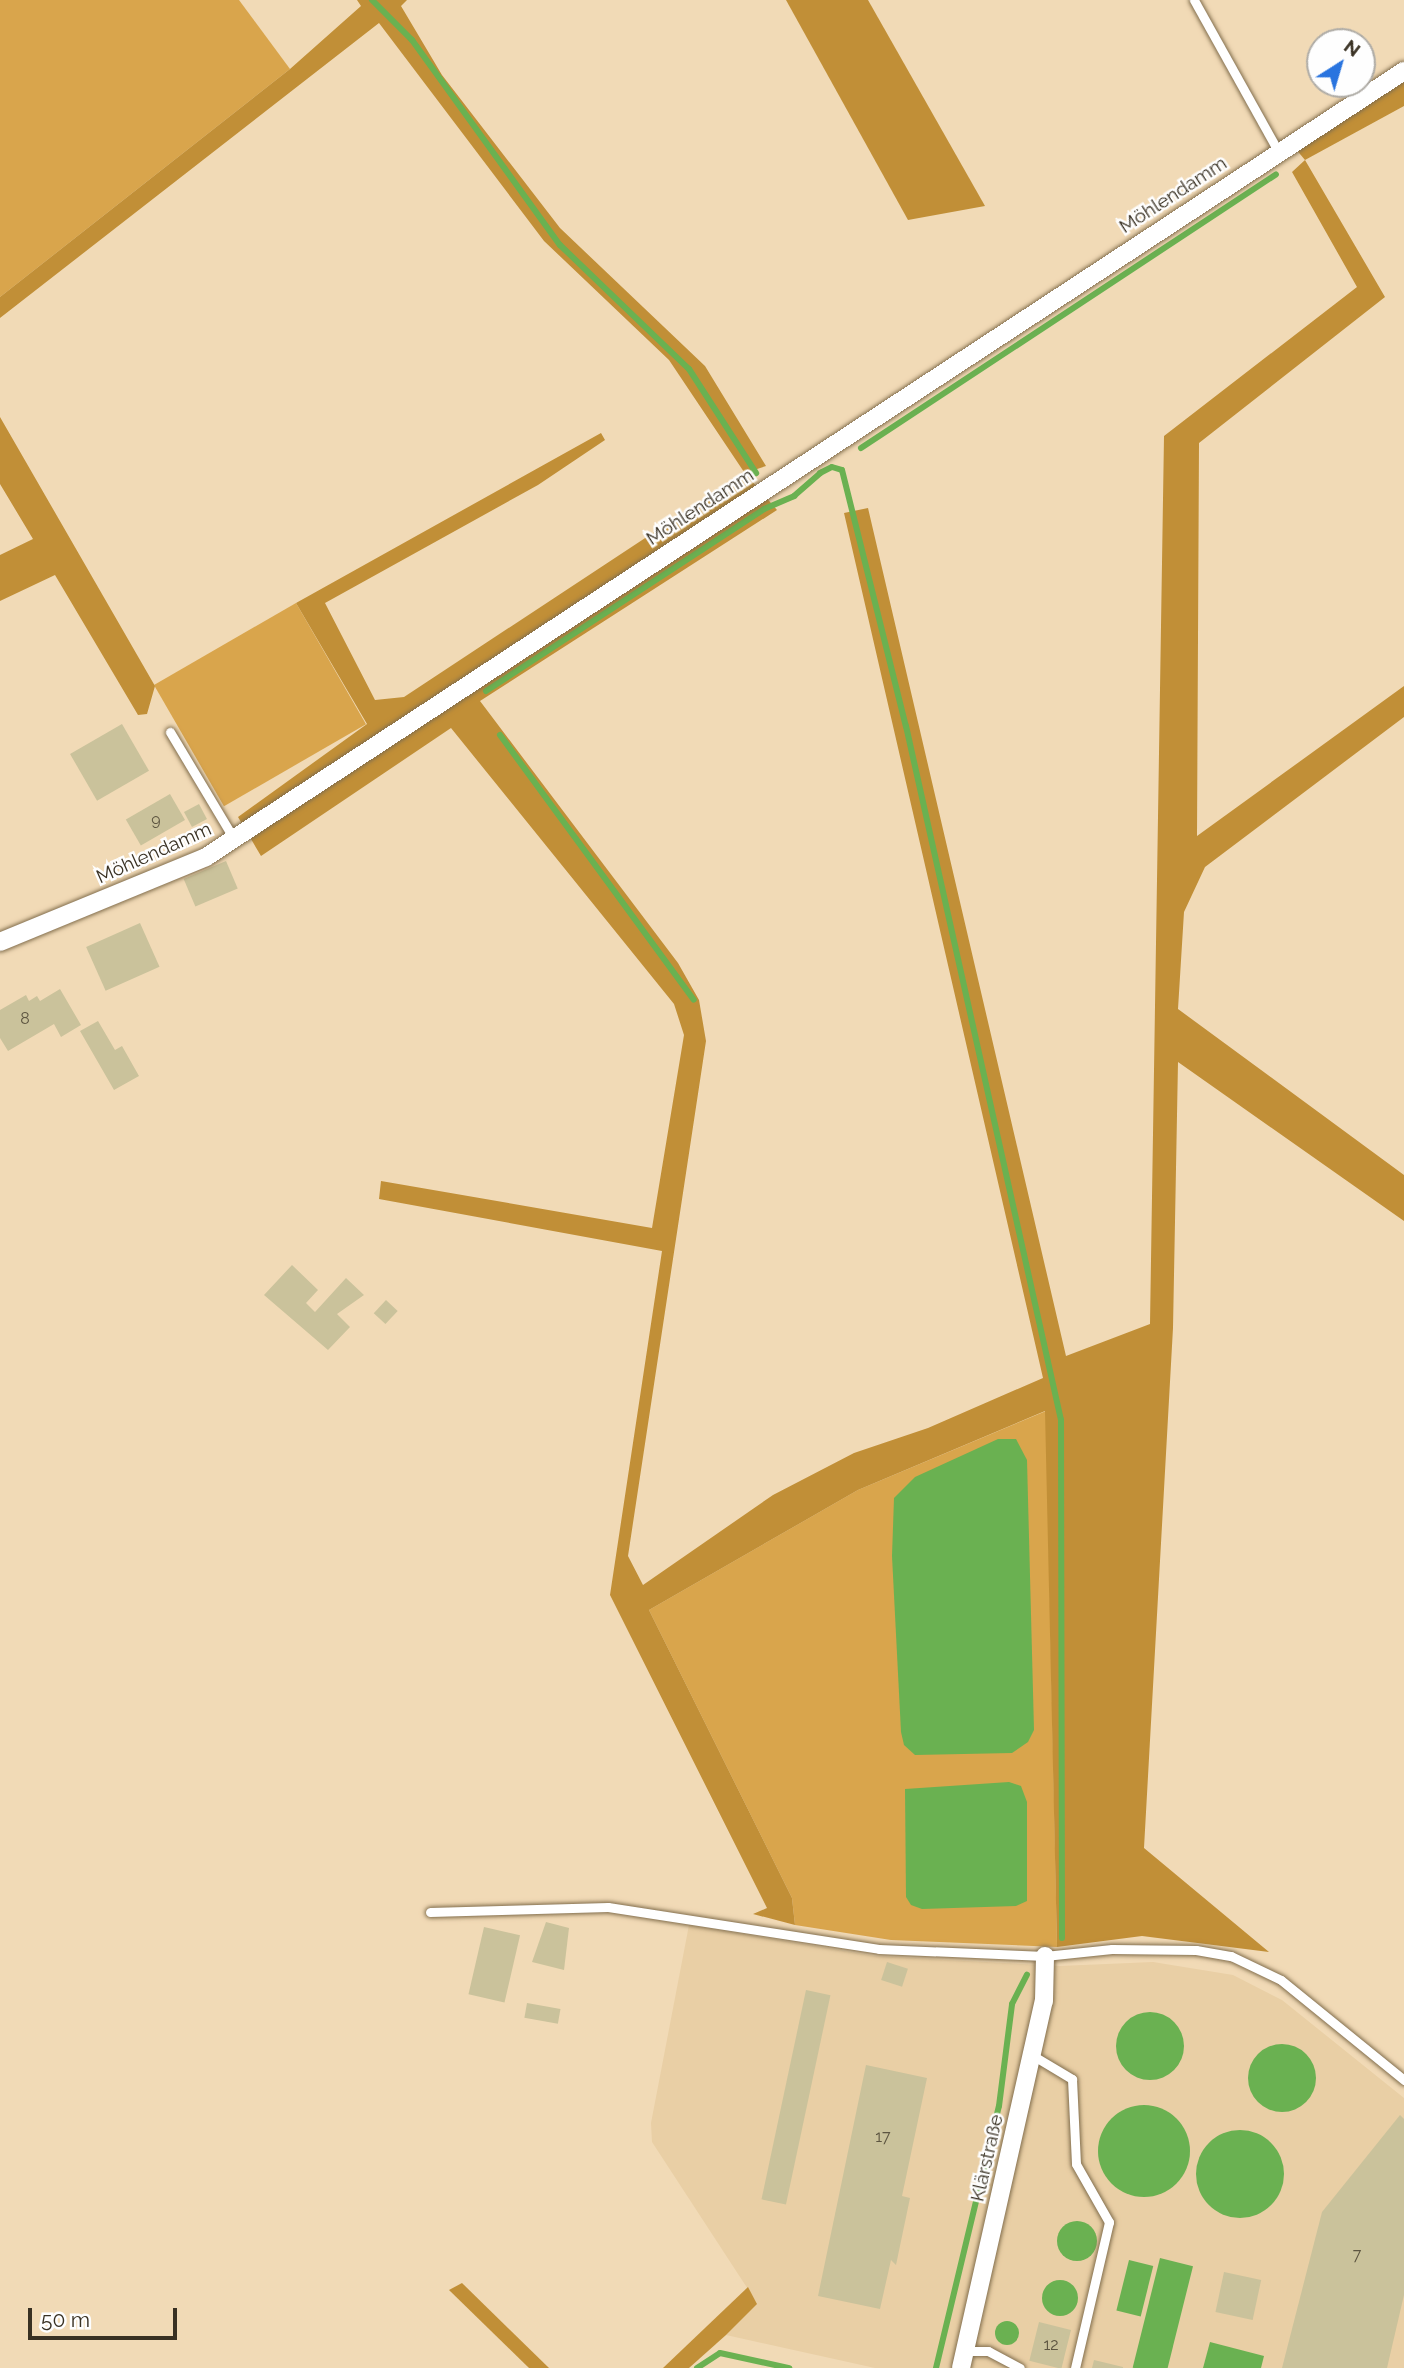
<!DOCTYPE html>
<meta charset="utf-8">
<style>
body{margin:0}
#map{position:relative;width:1404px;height:2368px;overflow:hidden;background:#f1dab6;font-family:Raleway,sans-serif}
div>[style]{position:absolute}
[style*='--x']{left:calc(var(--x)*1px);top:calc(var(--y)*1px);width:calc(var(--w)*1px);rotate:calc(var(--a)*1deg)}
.built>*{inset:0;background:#e9cfa5}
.green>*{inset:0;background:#d9a54c;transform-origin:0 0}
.forest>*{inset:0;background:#c18f37}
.water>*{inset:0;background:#6ab151;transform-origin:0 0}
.round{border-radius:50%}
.stream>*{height:6px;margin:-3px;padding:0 3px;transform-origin:3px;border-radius:3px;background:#6ab151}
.building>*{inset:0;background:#cac29b;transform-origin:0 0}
.roads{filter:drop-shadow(0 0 2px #826e4d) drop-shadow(0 0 2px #826e4d)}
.service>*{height:9px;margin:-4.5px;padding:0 4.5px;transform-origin:4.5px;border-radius:4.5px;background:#fff}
.minor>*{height:18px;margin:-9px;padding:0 9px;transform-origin:9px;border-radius:9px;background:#fff}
span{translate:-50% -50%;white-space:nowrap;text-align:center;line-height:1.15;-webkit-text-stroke:5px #fefefe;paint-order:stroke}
.number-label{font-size:16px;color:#5d5541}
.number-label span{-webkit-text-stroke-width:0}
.street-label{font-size:19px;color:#393123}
.north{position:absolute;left:1306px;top:28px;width:70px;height:70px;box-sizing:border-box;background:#fefefe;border:2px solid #afaca6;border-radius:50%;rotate:37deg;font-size:19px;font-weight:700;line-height:28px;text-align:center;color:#393123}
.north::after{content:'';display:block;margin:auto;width:24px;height:32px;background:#2974df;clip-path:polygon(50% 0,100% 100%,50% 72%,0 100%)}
.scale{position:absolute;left:28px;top:2308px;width:149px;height:32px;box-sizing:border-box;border:4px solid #393123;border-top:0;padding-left:9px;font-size:21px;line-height:24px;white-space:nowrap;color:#393123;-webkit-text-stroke:5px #fefefe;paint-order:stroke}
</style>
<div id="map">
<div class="built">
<div style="clip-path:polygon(689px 1925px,874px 1956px,1060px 1966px,1153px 1962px,1233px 1975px,1282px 2000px,1404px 2098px,1404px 2368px,875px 2368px,726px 2335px,757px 2303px,652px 2142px,651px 2123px)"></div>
</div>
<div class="green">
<div style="clip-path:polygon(0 0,239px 0,290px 69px,0 297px)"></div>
<div style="left:296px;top:603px;width:140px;height:164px;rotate:60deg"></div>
<div style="clip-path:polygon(1046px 1411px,1057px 1947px,891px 1940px,795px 1925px,792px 1898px,649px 1610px,858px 1490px)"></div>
</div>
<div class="forest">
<div style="clip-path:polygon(357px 0,407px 0,401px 6px,442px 75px,560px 228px,705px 366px,766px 466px,745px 473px,777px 510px,480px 701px,678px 963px,699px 1000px,706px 1041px,628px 1556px,643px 1585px,773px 1495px,854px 1453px,928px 1428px,1043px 1378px,844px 513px,868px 508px,1066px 1356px,1150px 1324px,1164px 436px,1357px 287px,1292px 172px,1305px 160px,1295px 148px,1404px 82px,1404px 106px,1305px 160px,1385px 297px,1199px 443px,1197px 836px,1404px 686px,1404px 717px,1205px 867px,1184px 912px,1178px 1009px,1404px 1175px,1404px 1221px,1178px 1062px,1173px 1328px,1144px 1848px,1269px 1952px,1142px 1936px,1057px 1947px,1045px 1411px,858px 1490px,649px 1610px,792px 1898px,795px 1925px,753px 1914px,767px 1908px,610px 1595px,662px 1251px,379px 1199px,381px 1181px,652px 1228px,684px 1035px,674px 1004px,451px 728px,261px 856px,238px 817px,367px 724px,296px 603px,601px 433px,605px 440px,538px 485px,325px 603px,375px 700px,404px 697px,721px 488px,728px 493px,744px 472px,669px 360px,544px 241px,379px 23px,0 318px,0 297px,290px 69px,361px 6px)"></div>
<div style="clip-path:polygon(786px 0,868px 0,985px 206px,908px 220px)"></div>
<div style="clip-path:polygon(0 417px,155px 686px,147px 714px,138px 715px,55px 575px,0 601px,0 555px,33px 539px,0 484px)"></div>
<div style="clip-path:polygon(462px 2283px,549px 2368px,529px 2368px,449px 2290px)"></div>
<div style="clip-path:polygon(748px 2287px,757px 2304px,726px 2335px,689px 2368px,663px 2368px)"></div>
</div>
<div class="water">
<div style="clip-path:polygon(998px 1439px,1016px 1439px,1027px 1460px,1034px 1730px,1028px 1742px,1012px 1753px,915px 1755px,904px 1745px,901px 1732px,892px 1556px,894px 1498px,915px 1477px)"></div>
<div style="clip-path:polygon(1009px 1782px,1021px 1786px,1027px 1802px,1027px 1901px,1016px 1906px,922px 1909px,911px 1905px,906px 1897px,905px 1789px)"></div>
<div class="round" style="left:1116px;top:2012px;width:68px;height:68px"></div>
<div class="round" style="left:1248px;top:2044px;width:68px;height:68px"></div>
<div class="round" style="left:1098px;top:2105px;width:92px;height:92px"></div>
<div class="round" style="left:1196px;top:2130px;width:88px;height:88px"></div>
<div class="round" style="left:1057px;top:2221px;width:40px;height:40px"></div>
<div style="left:1160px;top:2258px;width:34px;height:113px;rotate:14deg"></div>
<div style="left:1129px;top:2260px;width:25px;height:52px;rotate:14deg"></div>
<div class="round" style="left:1042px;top:2280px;width:36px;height:36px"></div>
<div class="round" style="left:995px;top:2321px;width:24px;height:24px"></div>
<div style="clip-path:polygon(1210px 2342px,1264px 2356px,1261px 2368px,1203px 2368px)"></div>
</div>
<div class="stream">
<div style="--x:372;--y:0;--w:57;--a:45"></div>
<div style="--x:412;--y:40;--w:253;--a:54.2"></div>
<div style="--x:560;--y:245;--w:179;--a:43.9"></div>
<div style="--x:689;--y:369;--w:124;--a:57.2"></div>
<div style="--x:861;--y:448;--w:497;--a:-33.4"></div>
<div style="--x:486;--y:691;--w:332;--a:-33.2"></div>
<div style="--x:764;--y:509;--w:33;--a:-23"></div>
<div style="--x:794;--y:496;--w:35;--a:-41"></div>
<div style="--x:820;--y:473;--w:13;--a:-27"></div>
<div style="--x:832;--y:467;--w:10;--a:17"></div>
<div style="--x:842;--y:470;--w:264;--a:76"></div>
<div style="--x:906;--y:726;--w:711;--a:77.41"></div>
<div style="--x:1061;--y:1420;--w:518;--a:89.89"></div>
<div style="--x:500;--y:735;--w:328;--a:53.8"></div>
<div style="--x:697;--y:2368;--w:27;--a:-33"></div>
<div style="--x:720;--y:2353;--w:71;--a:12.3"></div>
<div style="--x:936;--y:2368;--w:269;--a:-76.5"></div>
<div style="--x:999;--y:2106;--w:103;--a:-82.7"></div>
<div style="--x:1012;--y:2004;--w:33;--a:-63"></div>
</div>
<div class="building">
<div style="left:122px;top:724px;width:54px;height:60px;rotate:60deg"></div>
<div style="left:170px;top:794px;width:30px;height:51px;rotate:60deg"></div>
<div style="left:199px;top:804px;width:17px;height:17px;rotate:62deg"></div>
<div style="left:226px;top:861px;width:30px;height:46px;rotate:67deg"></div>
<div style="left:140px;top:923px;width:48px;height:59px;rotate:66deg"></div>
<div style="clip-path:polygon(60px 989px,81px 1025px,61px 1037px,54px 1024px,8px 1051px,0 1038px,0 1010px,26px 995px,29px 1001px,37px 996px,40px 1001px)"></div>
<div style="clip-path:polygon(98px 1021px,115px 1050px,122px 1046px,139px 1076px,114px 1090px,80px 1031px)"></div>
<div style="clip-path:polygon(292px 1265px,318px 1290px,306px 1303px,315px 1312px,346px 1278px,364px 1295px,337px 1314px,350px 1327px,328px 1350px,264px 1295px)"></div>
<div style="left:386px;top:1300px;width:16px;height:18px;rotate:43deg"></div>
<div style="clip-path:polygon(546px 1922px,569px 1928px,564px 1970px,532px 1962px)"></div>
<div style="left:484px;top:1927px;width:37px;height:69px;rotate:13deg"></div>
<div style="left:887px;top:1962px;width:22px;height:19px;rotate:18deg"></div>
<div style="left:806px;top:1990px;width:25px;height:214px;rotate:12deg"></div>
<div style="left:527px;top:2003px;width:34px;height:15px;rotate:10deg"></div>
<div style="clip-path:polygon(866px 2065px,927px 2078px,902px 2196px,910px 2198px,896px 2265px,891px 2260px,880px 2309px,818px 2296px)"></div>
<div style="clip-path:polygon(1400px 2115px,1404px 2119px,1404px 2295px,1387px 2368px,1282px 2368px,1322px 2212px)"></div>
<div style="left:1224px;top:2272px;width:38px;height:41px;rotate:12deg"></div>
<div style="left:1039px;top:2322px;width:33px;height:40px;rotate:14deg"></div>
<div style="clip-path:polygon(1094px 2360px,1123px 2367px,1123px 2368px,1092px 2368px)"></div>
</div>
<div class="roads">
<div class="service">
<div style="--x:1194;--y:0;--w:173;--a:60.9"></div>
<div style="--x:170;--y:732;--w:125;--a:59.1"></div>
<div style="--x:430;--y:1912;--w:178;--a:-1.6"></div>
<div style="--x:608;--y:1907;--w:274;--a:8.8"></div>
<div style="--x:879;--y:1949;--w:166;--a:2.4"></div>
<div style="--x:1045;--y:1956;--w:67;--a:-6"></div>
<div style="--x:1112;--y:1949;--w:84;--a:0.7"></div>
<div style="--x:1196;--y:1950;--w:36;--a:10"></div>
<div style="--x:1231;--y:1956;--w:55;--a:25.6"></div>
<div style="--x:1281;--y:1980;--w:159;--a:39.1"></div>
<div style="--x:1032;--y:2055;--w:47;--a:31"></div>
<div style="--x:1072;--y:2079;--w:85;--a:87.3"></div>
<div style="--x:1076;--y:2164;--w:67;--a:60.4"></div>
<div style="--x:1109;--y:2222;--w:150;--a:103.1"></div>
<div style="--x:964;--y:2351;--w:24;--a:0"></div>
<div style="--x:988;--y:2351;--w:36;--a:28"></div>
</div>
<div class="minor">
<div style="--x:0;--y:942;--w:223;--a:-22.4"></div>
<div style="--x:206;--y:857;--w:1433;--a:-33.27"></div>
<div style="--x:961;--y:2368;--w:376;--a:-77.3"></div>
<div style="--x:1044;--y:2001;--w:45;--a:-88.7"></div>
</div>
</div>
<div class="number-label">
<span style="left:156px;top:820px">9</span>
<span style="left:25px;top:1019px">8</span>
<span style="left:883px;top:2137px">17</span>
<span style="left:1357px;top:2255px">7</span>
<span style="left:1051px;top:2345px">12</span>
</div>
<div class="street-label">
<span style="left:1173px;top:195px;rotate:-33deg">Möhlendamm</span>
<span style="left:700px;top:507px;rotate:-33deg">Möhlendamm</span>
<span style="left:154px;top:853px;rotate:-24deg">Möhlendamm</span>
<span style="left:987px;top:2158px;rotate:-77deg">Klärstraße</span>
</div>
<div class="north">N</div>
<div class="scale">50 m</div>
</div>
